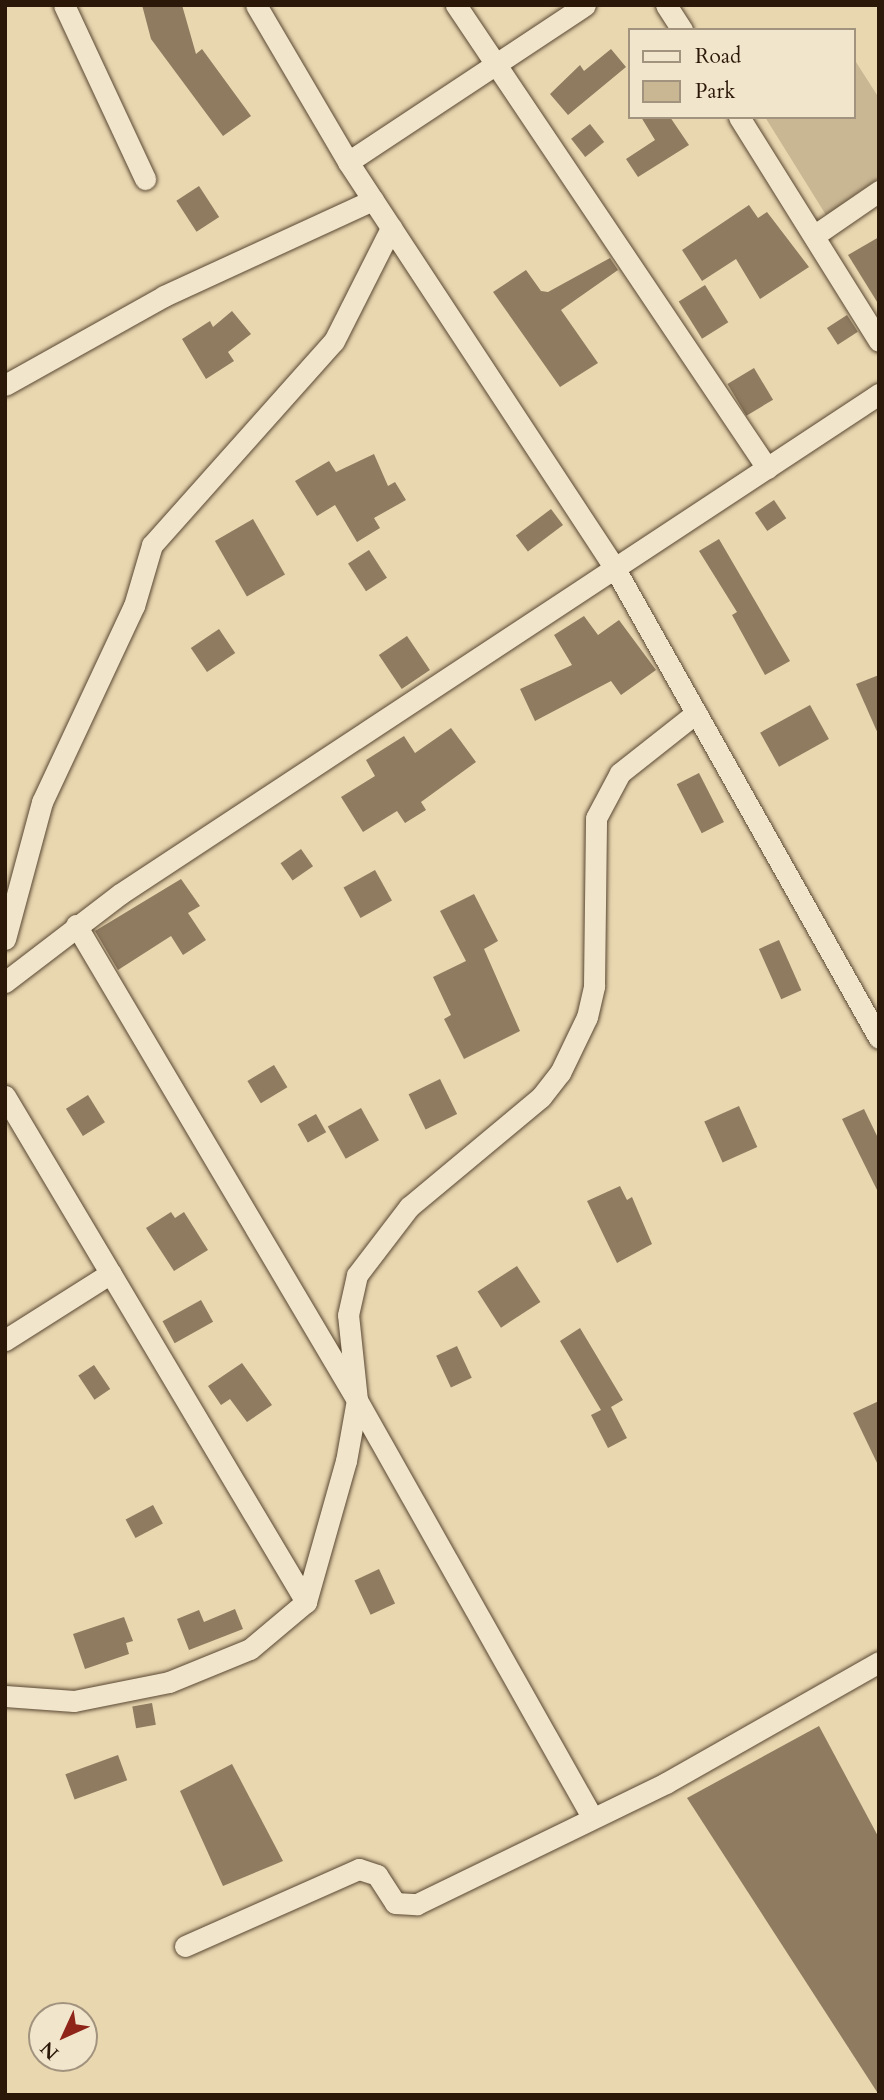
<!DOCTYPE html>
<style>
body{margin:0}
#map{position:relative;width:884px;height:2100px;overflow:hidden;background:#e9d7b0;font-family:Cardo,serif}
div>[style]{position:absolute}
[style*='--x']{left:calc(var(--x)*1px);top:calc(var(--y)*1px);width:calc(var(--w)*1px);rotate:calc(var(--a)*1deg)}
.green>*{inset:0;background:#c9b794}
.building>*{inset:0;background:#8e7b60;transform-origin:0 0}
.roads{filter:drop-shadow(0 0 2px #5a4833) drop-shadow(0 0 2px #5a4833)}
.minor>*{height:21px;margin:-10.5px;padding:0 10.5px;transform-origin:10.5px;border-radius:10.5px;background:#f1e5cc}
span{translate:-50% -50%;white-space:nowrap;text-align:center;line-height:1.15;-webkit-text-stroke:5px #f1e5cc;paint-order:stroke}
.frame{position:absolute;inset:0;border:7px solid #2b1809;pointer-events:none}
.legend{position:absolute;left:628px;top:28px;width:228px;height:91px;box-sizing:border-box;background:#f1e5cc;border:2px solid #a2937e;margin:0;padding:9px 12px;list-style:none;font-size:21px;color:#2b1809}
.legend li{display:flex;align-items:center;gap:14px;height:35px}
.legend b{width:35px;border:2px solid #a2937e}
.north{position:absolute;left:28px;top:2002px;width:70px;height:70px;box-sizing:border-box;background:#f1e5cc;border:2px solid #a2937e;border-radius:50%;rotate:225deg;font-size:19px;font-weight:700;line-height:28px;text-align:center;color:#2b1809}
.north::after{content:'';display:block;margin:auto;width:24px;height:32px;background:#8f2418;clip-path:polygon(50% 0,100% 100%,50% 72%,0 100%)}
</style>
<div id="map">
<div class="green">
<div style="clip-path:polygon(854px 59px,879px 98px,879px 178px,826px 215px,765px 117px,854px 117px)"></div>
</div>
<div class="building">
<div style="clip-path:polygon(142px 5px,182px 5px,196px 54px,202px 49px,251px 116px,223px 136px,151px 39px)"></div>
<div style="clip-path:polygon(611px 49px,626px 67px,568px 115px,550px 94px,580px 65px,584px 71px)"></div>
<div style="clip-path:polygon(641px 117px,670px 117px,689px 145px,638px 177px,626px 159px,655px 140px)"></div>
<div style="left:590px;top:124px;width:23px;height:24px;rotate:52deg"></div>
<div style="left:199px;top:186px;width:37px;height:27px;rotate:57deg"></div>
<div style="clip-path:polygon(749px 205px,758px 218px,767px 212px,809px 267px,760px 299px,736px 259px,702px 281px,682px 250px)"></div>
<div style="clip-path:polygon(879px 237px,879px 305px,848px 255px)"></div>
<div style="clip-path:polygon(610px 258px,618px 270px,561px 310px,598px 363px,560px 387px,493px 292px,526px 270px,541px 291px,548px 292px)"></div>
<div style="left:705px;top:285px;width:44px;height:31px;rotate:58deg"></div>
<div style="clip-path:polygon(232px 311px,251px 334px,228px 352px,234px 361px,206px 379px,182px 339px,210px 321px,213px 327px)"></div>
<div style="left:847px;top:315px;width:20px;height:24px;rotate:57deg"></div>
<div style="left:754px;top:368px;width:37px;height:31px;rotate:59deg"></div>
<div style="clip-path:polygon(374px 454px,388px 486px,395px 482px,406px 500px,374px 518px,380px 528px,357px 542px,335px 505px,317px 516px,295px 481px,329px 461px,336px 472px)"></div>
<div style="left:774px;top:500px;width:22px;height:23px;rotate:56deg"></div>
<div style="left:551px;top:509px;width:20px;height:44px;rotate:53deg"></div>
<div style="left:253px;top:519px;width:64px;height:44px;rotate:60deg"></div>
<div style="clip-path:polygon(719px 539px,790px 661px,765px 675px,732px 615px,737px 612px,699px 551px)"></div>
<div style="left:369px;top:550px;width:33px;height:25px;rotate:57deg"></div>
<div style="clip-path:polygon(584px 616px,598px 635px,619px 620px,656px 670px,621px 695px,611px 681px,535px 721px,520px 689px,572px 665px,554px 635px)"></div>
<div style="left:219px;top:629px;width:29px;height:34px;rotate:56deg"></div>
<div style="left:407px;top:636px;width:41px;height:34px;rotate:56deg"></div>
<div style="clip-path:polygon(879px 675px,879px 736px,856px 684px)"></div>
<div style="left:810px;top:705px;width:39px;height:57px;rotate:61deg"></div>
<div style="clip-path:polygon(451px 728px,476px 762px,421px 802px,426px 810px,405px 823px,397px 811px,363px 832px,341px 797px,375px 776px,366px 760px,404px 736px,415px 753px)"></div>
<div style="left:699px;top:773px;width:55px;height:25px;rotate:63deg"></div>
<div style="left:301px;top:849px;width:21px;height:25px;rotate:55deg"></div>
<div style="left:375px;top:870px;width:35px;height:36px;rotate:61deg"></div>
<div style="clip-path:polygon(181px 879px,200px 906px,188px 913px,206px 940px,183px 955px,171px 936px,118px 970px,95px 931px)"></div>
<div style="clip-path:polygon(474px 894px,498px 941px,484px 949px,520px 1031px,464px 1059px,444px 1019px,451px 1015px,433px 977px,466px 961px,440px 911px)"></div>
<div style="left:779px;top:940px;width:55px;height:22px;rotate:66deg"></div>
<div style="left:274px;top:1065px;width:26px;height:31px;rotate:59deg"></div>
<div style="left:440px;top:1079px;width:39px;height:35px;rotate:64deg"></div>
<div style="left:88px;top:1095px;width:32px;height:26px;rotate:58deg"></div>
<div style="left:739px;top:1106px;width:45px;height:38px;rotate:66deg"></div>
<div style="left:361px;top:1108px;width:37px;height:38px;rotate:61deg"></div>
<div style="clip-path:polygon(864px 1109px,879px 1140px,879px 1194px,842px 1119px)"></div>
<div style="left:316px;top:1114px;width:21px;height:21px;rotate:61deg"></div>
<div style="clip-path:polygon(620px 1186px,627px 1200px,632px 1197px,652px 1244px,617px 1263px,587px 1201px)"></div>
<div style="clip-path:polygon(171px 1212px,175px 1218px,184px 1212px,208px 1250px,174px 1271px,146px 1228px)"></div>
<div style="left:517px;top:1266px;width:43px;height:47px;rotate:57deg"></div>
<div style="left:201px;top:1300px;width:25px;height:44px;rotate:61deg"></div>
<div style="clip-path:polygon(580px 1328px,623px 1400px,611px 1407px,627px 1438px,608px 1448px,591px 1415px,601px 1410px,560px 1341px)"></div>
<div style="left:457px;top:1346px;width:35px;height:23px;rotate:65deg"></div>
<div style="clip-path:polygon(242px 1363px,272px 1405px,247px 1422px,230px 1399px,221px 1405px,208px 1386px)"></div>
<div style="left:94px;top:1365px;width:29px;height:19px;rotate:56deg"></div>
<div style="clip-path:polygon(879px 1401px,879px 1467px,853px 1413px)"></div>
<div style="left:153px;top:1505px;width:21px;height:31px;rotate:62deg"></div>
<div style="left:379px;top:1569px;width:38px;height:27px;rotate:65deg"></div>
<div style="clip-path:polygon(235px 1609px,243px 1629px,189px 1650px,177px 1619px,199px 1610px,204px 1622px)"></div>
<div style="clip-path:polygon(124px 1617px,133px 1641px,126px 1643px,129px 1654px,85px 1669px,73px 1634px)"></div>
<div style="left:152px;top:1703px;width:22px;height:20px;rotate:80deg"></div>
<div style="clip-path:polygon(819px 1726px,879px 1838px,879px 2095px,687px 1798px)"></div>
<div style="left:118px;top:1755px;width:27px;height:56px;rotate:70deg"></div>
<div style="clip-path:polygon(232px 1764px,283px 1861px,223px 1886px,180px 1791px)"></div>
</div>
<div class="roads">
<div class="minor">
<div style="--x:64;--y:5;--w:192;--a:65"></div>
<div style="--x:256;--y:5;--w:182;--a:59.6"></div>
<div style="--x:348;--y:162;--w:485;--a:56.7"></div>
<div style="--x:614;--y:567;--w:540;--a:60.64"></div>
<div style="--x:456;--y:5;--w:558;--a:56.11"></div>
<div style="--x:666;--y:5;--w:30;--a:57"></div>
<div style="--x:739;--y:117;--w:264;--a:58"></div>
<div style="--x:348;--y:162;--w:284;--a:-33.5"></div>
<div style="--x:815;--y:235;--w:78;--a:-34.5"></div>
<div style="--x:5;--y:385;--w:182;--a:-29.2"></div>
<div style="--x:164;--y:296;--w:230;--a:-24.7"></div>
<div style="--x:76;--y:925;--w:552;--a:59.39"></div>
<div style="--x:357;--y:1400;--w:479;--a:60.6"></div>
<div style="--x:5;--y:939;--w:142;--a:-74.9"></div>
<div style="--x:42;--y:802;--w:217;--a:-64.9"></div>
<div style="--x:134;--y:606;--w:64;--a:-73.6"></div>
<div style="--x:152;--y:545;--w:273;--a:-48.3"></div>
<div style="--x:334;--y:341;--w:127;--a:-63.2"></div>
<div style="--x:5;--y:982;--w:145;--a:-37.4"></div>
<div style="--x:120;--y:894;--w:909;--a:-33.38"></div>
<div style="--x:5;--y:1096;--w:589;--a:59.25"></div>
<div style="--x:5;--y:1340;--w:125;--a:-32.3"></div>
<div style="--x:5;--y:1696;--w:69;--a:4.1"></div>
<div style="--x:74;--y:1701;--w:97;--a:-11.3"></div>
<div style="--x:169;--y:1682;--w:87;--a:-22.2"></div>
<div style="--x:250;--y:1649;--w:73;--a:-40"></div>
<div style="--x:306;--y:1602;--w:147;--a:-74.2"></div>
<div style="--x:346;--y:1461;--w:62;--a:-79.8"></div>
<div style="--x:357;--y:1400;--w:85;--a:-96"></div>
<div style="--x:348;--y:1315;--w:41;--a:-77.3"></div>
<div style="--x:357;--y:1275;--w:86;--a:-52.6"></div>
<div style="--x:409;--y:1207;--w:172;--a:-39.8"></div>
<div style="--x:541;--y:1097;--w:31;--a:-52"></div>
<div style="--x:560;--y:1073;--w:62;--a:-64.3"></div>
<div style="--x:587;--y:1017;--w:32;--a:-77"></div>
<div style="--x:594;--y:986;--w:168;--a:-89.3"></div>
<div style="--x:596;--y:818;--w:51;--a:-61.9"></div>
<div style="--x:620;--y:773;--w:97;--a:-38.3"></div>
<div style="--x:185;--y:1946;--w:190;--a:-23.9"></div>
<div style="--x:359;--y:1869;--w:19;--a:18"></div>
<div style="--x:377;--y:1875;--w:33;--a:57"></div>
<div style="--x:395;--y:1903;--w:22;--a:3"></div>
<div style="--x:417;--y:1904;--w:277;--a:-25.9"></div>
<div style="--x:666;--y:1783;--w:245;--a:-29.6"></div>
</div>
</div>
<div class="frame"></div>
<ul class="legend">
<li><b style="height:9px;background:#f1e5cc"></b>Road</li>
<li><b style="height:19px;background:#c9b794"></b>Park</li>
</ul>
<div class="north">N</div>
</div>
